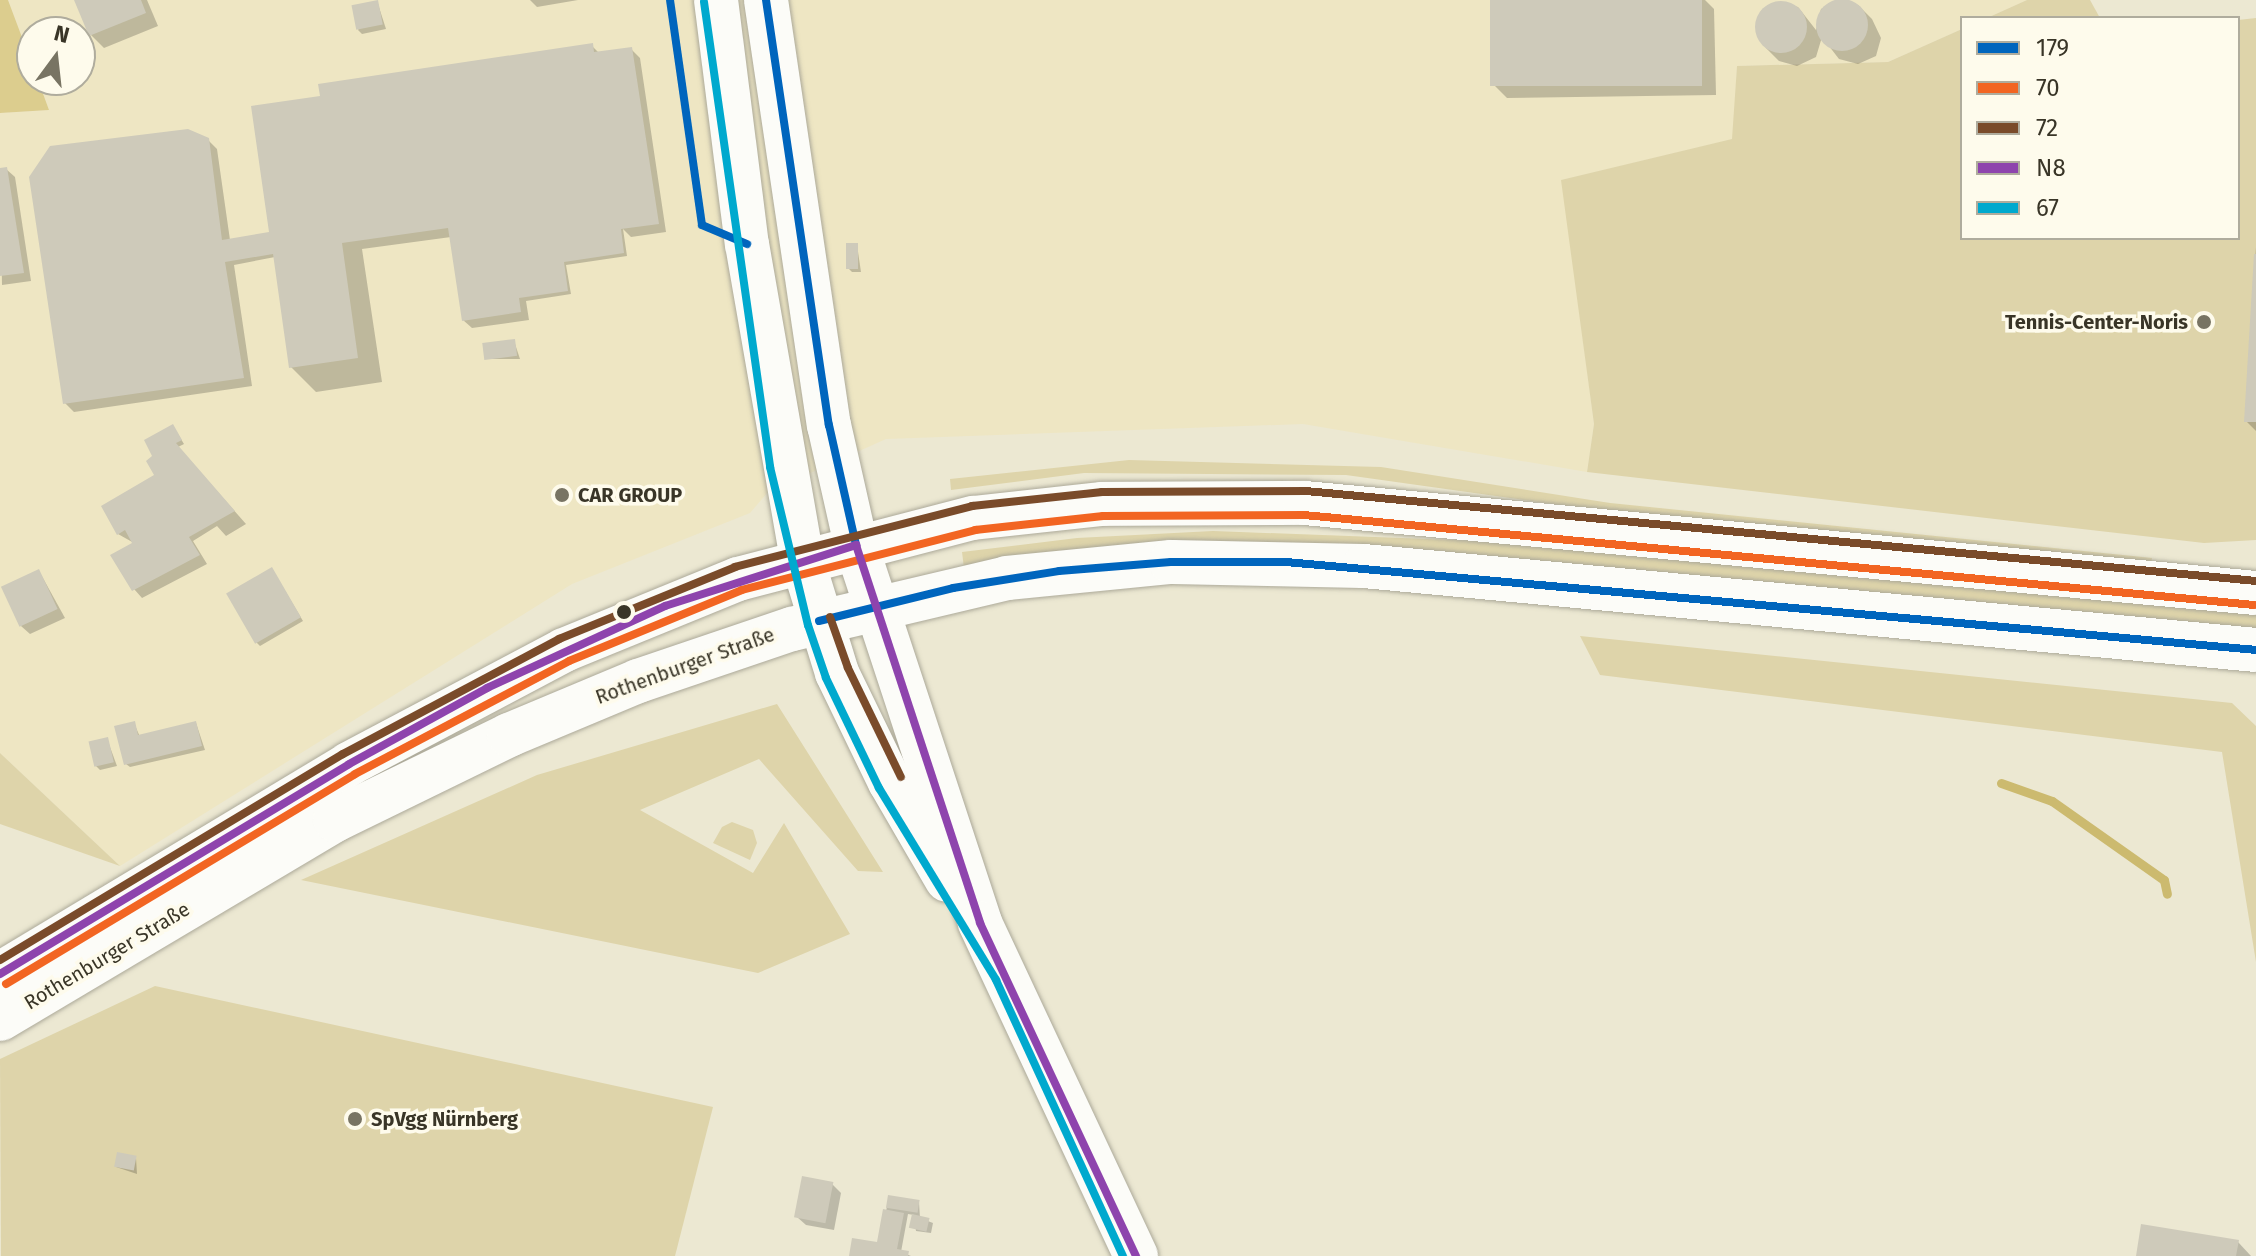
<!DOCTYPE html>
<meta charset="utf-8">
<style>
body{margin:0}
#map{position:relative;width:2256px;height:1256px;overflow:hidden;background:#ece8d2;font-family:"Fira Sans",sans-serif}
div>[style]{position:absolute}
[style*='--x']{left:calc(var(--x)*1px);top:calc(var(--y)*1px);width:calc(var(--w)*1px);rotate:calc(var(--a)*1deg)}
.built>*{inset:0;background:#eee6c3}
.green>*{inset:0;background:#ded4aa}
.forest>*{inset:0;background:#dccd8e}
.shadow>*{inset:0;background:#0003}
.stream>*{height:9px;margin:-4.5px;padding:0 4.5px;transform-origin:4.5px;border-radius:4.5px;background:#ccba6f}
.building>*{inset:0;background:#cecaba;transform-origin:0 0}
.round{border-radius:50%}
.roads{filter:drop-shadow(0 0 2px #aca999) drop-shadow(0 0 2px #aca999)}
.major>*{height:44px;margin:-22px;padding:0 22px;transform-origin:22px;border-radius:22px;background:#fcfcf8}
.bus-1>*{height:8px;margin:-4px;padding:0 4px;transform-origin:4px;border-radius:4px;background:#0065bd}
.bus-2>*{height:8px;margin:-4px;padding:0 4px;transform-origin:4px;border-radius:4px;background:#f26522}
.bus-3>*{height:8px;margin:-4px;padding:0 4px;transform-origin:4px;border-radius:4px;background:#7a4b2a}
.bus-4>*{height:8px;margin:-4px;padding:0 4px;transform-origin:4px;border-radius:4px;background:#8e44ad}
.bus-5>*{height:8px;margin:-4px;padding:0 4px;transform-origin:4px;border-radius:4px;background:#00a9ce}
.dots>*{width:22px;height:22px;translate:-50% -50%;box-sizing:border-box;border:4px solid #fefbec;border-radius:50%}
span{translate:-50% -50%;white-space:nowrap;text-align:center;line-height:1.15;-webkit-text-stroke:7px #fefbec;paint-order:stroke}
.poi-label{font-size:20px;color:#393527;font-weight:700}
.right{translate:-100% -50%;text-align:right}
.left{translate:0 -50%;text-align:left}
.street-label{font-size:20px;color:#393527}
.legend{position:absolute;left:1960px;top:16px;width:280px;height:224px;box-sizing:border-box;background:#fefbec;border:2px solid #afac9d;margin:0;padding:10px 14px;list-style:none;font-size:24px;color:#393527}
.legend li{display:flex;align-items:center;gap:16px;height:40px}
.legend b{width:40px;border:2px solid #afac9d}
.north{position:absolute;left:16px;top:16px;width:80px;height:80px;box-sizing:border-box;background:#fefbec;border:2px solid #afac9d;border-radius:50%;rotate:15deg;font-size:22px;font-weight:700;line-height:32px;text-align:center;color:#393527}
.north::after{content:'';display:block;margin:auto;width:28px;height:36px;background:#787463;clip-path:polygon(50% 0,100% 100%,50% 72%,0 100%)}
</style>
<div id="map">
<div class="built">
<div style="clip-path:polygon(8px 0,2027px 0,1987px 18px,1962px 18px,1962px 29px,1888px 62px,1737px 66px,1733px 139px,1562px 180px,1594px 424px,1587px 472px,1303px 424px,886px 439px,768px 492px,750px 513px,572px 584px,120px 866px,0 753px,0 113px,49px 110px,38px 80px,80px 80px,80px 32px,32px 32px,32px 64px)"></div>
</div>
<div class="green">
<div style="clip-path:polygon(2027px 0,2090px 0,2100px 18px,1987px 18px)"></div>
<div style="clip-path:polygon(2256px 18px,2256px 540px,2204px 543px,1587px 472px,1594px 424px,1561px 180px,1732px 139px,1737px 66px,1888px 62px,1962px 29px,1962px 238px,2238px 238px,2238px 20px)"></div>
<div style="clip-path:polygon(1129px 460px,1381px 467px,1610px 503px,2152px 558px,2151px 566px,1595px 510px,1346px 475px,1084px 473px,951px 490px,950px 479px)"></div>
<div style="clip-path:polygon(1213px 531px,1535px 543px,2256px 610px,2256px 634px,1501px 561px,964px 568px,962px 552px,1077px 538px)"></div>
<div style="clip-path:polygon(1580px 636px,2232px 703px,2256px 726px,2256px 962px,2222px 752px,1600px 675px)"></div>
<div style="clip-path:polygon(777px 704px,883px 872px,858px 871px,759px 759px,640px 810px,753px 873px,784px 823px,850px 934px,758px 973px,301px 880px,537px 775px)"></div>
<div style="clip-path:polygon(0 753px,120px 866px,0 824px)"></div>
<div style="clip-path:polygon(732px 822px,753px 830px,757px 843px,750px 860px,713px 843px,722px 827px)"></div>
<div style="clip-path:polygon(155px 986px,713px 1107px,675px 1256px,1px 1256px,0 1059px)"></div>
</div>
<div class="forest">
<div style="clip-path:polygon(0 0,8px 0,32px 64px,32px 80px,38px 80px,49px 110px,0 113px)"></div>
</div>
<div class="shadow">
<div style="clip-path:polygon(76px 0,147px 0,158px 26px,104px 48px,91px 35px)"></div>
<div style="clip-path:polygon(530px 0,578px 0,537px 7px)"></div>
<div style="clip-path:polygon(1492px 0,1705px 0,1714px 9px,1716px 95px,1507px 98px,1494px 85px)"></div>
<div style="clip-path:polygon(1837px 0,1858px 5px,1872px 19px,1881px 38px,1876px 56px,1858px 64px,1839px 59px,1822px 37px,1816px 57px,1797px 66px,1779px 61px,1766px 48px,1757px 29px,1761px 11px,1778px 2px,1798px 7px,1816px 30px,1821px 9px)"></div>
<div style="clip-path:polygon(377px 1px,386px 29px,362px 34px,358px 30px)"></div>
<div style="clip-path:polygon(592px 46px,600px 54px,631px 49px,640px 58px,666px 232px,631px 237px,623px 229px,627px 256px,566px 265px,571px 294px,526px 301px,529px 320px,472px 328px,463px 320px,451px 237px,362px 249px,382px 382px,316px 392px,291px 367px,275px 257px,234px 265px,252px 386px,74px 412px,65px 403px,208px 140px,217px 149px,230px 240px,272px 238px,322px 98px)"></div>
<div style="clip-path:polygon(6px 169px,15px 177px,31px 281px,2px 285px,0 170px)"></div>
<div style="clip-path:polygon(857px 245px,861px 272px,852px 272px,848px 268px)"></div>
<div style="clip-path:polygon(2256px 247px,2256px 431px,2246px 421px)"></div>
<div style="clip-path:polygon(514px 341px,520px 359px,486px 359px)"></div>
<div style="clip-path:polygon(173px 426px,184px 444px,178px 447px,246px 524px,226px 536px,217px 526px,193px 541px,207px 564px,142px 598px,134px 589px,134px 543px,118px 534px,157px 476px)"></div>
<div style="clip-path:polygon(39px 571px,65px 618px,30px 634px,21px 626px)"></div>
<div style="clip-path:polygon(275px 574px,303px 621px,260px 646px,256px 642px)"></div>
<div style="clip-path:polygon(134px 723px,140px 737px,196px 723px,205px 750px,130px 767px,126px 764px)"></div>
<div style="clip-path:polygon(107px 739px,117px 766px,100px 770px,96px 766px)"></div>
<div style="clip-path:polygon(136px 1158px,137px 1174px,116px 1167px)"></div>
<div style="clip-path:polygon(832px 1184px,841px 1193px,834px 1230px,806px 1225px,797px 1217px)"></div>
<div style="clip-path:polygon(889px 1197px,919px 1202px,920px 1218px,933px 1223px,931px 1233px,916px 1231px,914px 1215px,908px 1214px,901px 1252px,911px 1256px,851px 1256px,879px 1245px)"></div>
<div style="clip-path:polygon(2238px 1242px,2251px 1256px,2138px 1256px)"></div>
</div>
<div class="stream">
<div style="--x:2001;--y:783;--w:54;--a:19.4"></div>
<div style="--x:2052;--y:801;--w:137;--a:35.2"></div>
<div style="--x:2164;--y:880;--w:14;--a:78"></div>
</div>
<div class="building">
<div class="round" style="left:1816px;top:-1px;width:52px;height:52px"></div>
<div style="clip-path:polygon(74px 0,141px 0,146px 13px,89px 36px)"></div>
<div style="left:378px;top:0;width:25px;height:27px;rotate:79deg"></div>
<div style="left:1490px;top:0;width:212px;height:86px"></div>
<div class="round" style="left:1755px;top:1px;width:52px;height:52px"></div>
<div style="clip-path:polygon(593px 43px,594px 52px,632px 47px,659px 224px,621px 229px,624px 253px,564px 262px,568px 291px,519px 298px,521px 312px,462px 321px,448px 228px,342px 243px,358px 358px,289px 368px,273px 254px,225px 262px,244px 378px,63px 404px,29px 177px,50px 146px,188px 129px,209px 138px,222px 240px,269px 232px,251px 106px,320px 96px,318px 84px)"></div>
<div style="clip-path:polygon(7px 167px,24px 273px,0 276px,0 168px)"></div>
<div style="left:858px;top:243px;width:26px;height:12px;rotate:90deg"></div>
<div style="clip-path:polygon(2254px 254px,2256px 254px,2256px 422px,2244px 422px)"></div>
<div style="left:515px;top:339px;width:17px;height:33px;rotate:83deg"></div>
<div style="clip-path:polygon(173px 424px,182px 440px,176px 443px,235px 511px,189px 537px,200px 555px,132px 591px,110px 555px,132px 543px,125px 530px,117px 535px,101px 506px,154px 475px,146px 461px,152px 456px,144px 440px)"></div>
<div style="left:272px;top:567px;width:58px;height:53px;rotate:60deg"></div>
<div style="left:39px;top:569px;width:44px;height:42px;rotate:65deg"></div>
<div style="clip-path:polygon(135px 721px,138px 735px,196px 721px,202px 746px,124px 765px,114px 726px)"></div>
<div style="left:108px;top:737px;width:26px;height:20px;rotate:77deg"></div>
<div style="left:117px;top:1152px;width:20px;height:15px;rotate:11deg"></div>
<div style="left:802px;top:1176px;width:32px;height:42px;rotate:11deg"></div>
<div style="left:888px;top:1195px;width:32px;height:13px;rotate:9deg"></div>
<div style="clip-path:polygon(883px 1209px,904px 1213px,897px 1249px,909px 1251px,908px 1256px,849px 1256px,852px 1238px,877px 1242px)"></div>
<div style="left:912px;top:1214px;width:18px;height:14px;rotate:13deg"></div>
<div style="clip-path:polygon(2141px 1224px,2239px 1240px,2236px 1256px,2136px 1256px)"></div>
</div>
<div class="roads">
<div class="major">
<div style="--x:716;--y:0;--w:246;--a:82.8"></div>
<div style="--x:747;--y:244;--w:320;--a:80.1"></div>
<div style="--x:802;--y:559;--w:119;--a:72.9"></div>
<div style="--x:837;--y:673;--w:121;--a:64.1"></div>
<div style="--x:890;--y:782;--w:113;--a:59.8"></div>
<div style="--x:766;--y:0;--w:430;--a:81.6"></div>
<div style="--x:829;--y:425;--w:123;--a:77.3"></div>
<div style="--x:856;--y:545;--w:398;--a:71.8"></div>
<div style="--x:980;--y:923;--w:368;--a:64.9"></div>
<div style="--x:0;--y:974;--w:407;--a:-31"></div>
<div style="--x:349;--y:764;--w:243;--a:-27.9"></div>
<div style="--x:564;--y:650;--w:188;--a:-22.2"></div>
<div style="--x:738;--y:579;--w:243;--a:-14.6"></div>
<div style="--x:973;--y:518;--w:130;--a:-6.2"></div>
<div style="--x:1102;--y:504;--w:203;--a:-0.3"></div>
<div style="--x:1305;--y:503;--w:955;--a:5.41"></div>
<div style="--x:0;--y:1019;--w:390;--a:-30.7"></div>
<div style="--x:335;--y:820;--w:194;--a:-26"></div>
<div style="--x:509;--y:735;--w:140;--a:-22.7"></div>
<div style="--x:638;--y:681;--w:163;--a:-18.7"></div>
<div style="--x:792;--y:629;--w:221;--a:-13.3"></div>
<div style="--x:1007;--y:578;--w:165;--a:-5.6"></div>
<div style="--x:1171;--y:562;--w:193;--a:1.2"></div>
<div style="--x:1364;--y:566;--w:896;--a:5.38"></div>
</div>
</div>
<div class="bus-1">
<div style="--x:670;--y:0;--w:227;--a:81.9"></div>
<div style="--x:702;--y:225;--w:49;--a:22.9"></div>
<div style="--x:766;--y:0;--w:430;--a:81.6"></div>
<div style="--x:829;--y:425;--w:123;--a:77.3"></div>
<div style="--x:819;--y:621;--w:138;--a:-13.8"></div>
<div style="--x:953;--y:588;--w:107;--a:-9.1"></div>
<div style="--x:1059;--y:571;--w:112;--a:-4.6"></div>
<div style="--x:1171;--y:562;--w:115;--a:0"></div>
<div style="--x:1286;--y:562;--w:974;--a:5.18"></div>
</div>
<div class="bus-2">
<div style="--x:6;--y:984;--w:407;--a:-31"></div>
<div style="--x:355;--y:774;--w:242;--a:-27.8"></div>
<div style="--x:569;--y:661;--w:187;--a:-22.3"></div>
<div style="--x:742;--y:590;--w:241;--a:-14.4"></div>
<div style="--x:975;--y:530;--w:129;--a:-6.2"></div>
<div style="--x:1103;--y:516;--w:201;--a:-0.3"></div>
<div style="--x:1304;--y:515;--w:955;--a:5.41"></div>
</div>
<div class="bus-3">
<div style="--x:830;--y:617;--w:54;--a:70.6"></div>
<div style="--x:848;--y:668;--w:121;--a:64.1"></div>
<div style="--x:0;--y:960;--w:400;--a:-31"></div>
<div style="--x:343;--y:754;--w:245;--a:-28"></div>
<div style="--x:559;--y:639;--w:190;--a:-22.2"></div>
<div style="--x:735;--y:567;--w:245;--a:-14.4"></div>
<div style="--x:972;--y:506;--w:131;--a:-6.1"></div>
<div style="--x:1102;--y:492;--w:204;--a:-0.3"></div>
<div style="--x:1306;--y:491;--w:954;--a:5.41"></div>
</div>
<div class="bus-4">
<div style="--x:0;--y:974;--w:407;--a:-31"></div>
<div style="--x:349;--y:764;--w:158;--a:-28.8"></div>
<div style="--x:487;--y:688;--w:196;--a:-24.7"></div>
<div style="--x:665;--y:606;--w:201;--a:-17.7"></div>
<div style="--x:856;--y:545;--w:398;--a:71.8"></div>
<div style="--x:980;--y:923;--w:368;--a:64.9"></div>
</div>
<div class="bus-5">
<div style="--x:704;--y:2;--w:470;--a:81.9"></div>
<div style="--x:770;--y:467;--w:163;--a:76.5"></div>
<div style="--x:808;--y:625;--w:56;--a:71.2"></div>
<div style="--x:826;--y:678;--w:122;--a:64.3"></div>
<div style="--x:879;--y:788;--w:225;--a:58.6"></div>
<div style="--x:996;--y:980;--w:304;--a:65.3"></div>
</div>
<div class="dots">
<div style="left:2204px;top:322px;background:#787463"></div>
<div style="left:562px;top:495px;background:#787463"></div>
<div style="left:624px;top:612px;background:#393527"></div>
<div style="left:355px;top:1119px;background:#787463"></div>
</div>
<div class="poi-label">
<span class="right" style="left:2188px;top:322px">Tennis-Center-Noris</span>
<span class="left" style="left:578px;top:495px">CAR GROUP</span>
<span class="left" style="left:371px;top:1119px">SpVgg Nürnberg</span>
</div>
<div class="street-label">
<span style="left:685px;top:666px;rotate:-20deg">Rothenburger Straße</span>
<span style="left:107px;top:956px;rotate:-31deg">Rothenburger Straße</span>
</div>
<ul class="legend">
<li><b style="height:10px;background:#0065bd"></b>179</li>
<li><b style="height:10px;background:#f26522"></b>70</li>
<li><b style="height:10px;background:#7a4b2a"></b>72</li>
<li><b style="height:10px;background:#8e44ad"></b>N8</li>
<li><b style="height:10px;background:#00a9ce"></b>67</li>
</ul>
<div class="north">N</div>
</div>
